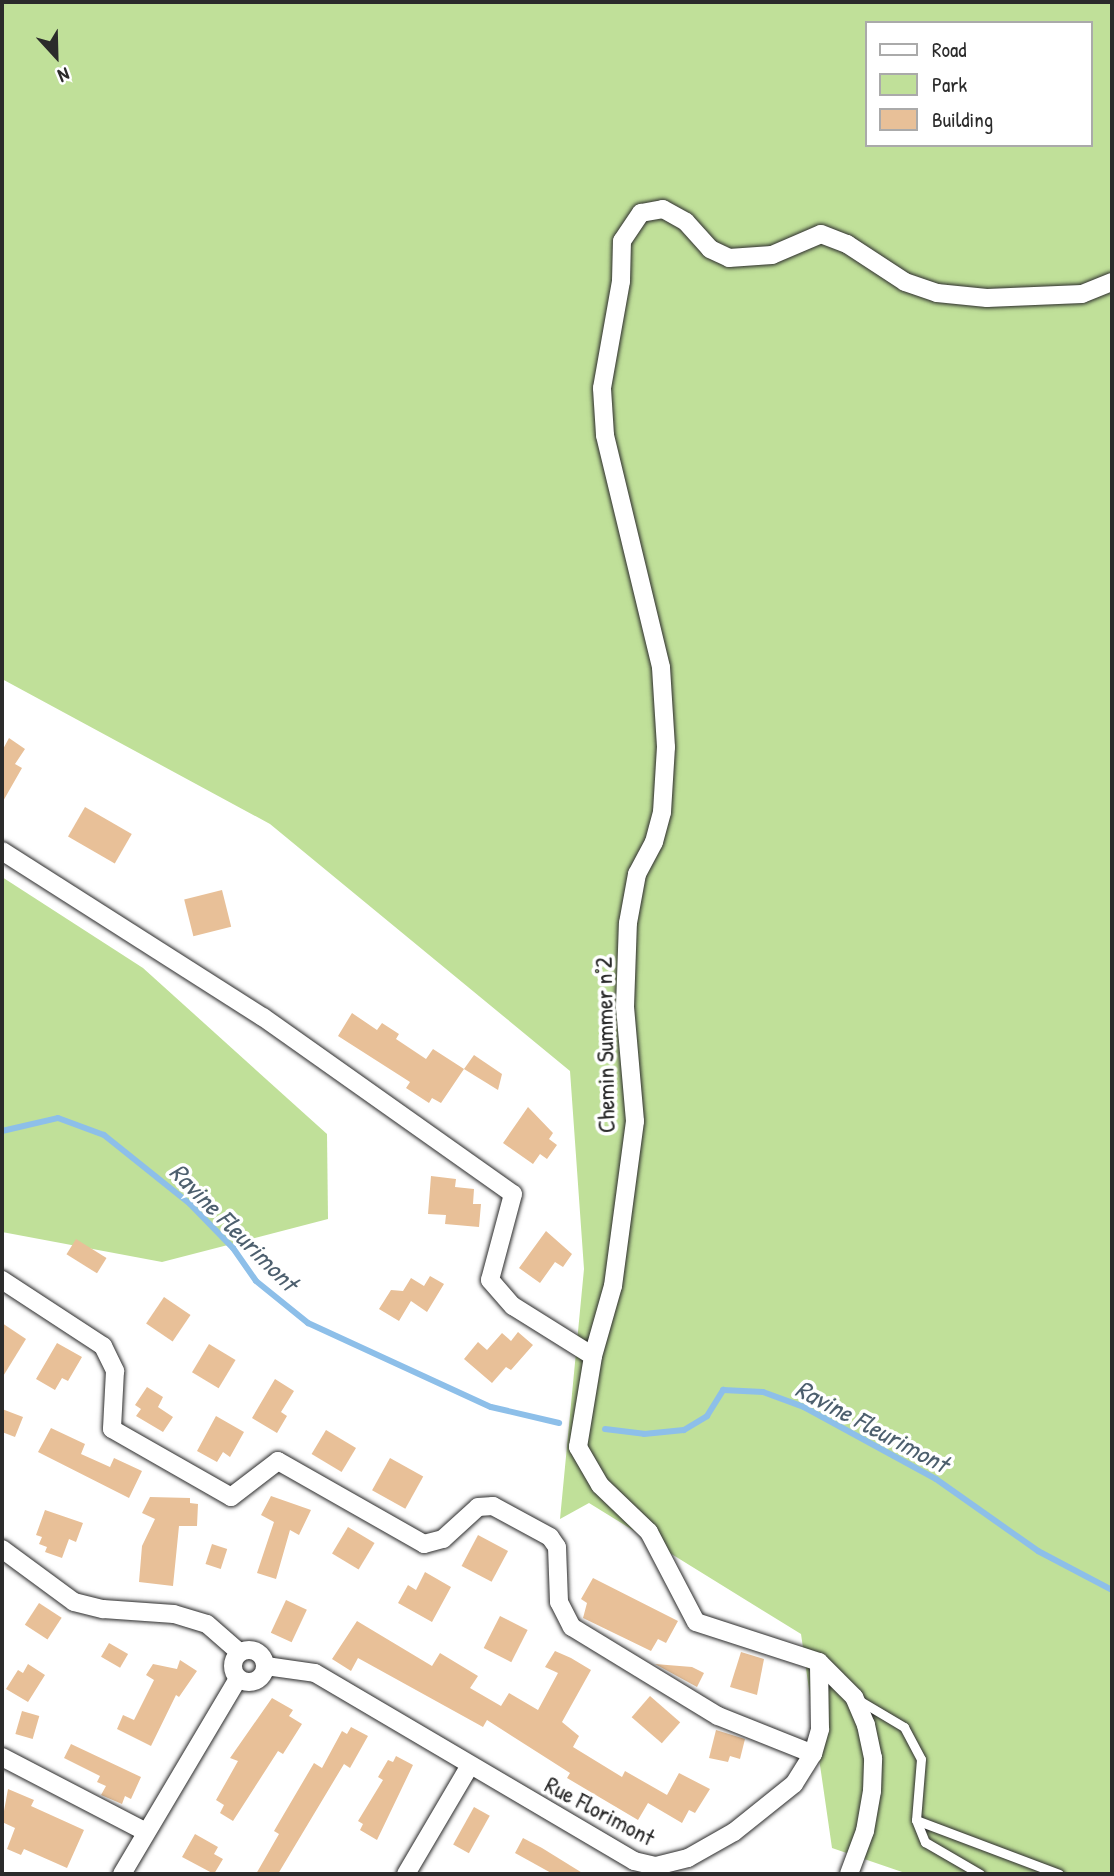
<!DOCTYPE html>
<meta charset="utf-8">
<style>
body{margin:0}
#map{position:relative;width:1114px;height:1876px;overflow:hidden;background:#fff;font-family:"Patrick Hand",sans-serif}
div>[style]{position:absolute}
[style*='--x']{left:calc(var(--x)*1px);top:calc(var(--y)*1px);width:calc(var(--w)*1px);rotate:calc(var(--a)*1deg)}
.green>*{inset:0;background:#c0e099}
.stream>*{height:6px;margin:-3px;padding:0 3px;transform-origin:3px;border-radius:3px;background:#8dbfe9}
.building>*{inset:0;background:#e8c098;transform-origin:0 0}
.roads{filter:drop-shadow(0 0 2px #2b2b2b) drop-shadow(0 0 2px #2b2b2b)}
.lane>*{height:9px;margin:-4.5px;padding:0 4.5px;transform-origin:4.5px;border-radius:4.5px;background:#fff}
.street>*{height:18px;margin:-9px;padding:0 9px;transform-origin:9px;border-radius:9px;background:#fff}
.street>.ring{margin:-9px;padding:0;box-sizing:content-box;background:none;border:18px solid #fff;border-radius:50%}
span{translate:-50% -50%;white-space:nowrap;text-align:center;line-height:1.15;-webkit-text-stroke:7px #fff;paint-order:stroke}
.street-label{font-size:24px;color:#2b2b2b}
.water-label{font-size:26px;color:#4d5f6e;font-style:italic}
.frame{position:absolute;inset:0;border:4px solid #2b2b2b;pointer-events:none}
.legend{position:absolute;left:865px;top:21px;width:228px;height:126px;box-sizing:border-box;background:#fff;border:2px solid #aaa;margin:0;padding:9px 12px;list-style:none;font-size:21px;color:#2b2b2b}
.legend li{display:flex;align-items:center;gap:14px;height:35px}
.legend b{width:35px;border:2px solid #aaa}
.north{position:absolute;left:21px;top:21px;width:70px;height:70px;-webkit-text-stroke:5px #fff;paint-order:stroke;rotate:158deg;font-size:19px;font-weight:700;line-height:28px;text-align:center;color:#2b2b2b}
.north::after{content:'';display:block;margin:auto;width:24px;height:32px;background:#2b2b2b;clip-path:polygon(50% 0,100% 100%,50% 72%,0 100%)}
</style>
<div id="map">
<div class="green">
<div style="clip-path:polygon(evenodd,2px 2px,1112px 2px,1112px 1874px,908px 1874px,832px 1848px,801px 1634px,589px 1503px,560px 1519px,584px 1269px,570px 1071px,270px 824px,2px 679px,2px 2px,867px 23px,1091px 23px,1091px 145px,867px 145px,867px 23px)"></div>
<div style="clip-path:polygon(2px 877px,143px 968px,327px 1134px,328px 1219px,162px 1262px,2px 1232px)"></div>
</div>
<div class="stream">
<div style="--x:2;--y:1131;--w:57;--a:-13.1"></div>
<div style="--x:58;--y:1118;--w:49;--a:20.3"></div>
<div style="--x:104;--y:1135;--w:110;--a:38.7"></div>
<div style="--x:190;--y:1204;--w:62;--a:45.7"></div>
<div style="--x:233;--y:1248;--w:40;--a:55.1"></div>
<div style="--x:256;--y:1281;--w:67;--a:38.9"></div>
<div style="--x:308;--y:1323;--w:201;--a:24.7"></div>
<div style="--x:491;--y:1407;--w:70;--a:13.2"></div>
<div style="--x:605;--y:1429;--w:39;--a:7"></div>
<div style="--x:644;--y:1434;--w:40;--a:-5.7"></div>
<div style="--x:684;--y:1430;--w:27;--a:-31"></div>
<div style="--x:707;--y:1416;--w:31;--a:-58"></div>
<div style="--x:723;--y:1390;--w:40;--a:2.9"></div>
<div style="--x:763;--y:1392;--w:44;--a:20.1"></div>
<div style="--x:804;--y:1407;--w:150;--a:28.6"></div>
<div style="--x:936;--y:1479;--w:125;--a:35.2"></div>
<div style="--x:1038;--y:1551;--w:84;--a:27.8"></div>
</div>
<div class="building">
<div style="clip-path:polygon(9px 738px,25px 749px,15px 764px,22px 768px,2px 803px,2px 751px)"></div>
<div style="left:85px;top:807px;width:54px;height:34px;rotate:30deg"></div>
<div style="left:222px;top:890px;width:38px;height:39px;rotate:76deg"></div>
<div style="clip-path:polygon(352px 1013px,377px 1030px,382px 1023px,399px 1034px,396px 1039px,426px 1059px,433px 1049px,464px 1069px,441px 1103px,432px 1098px,429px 1103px,406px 1088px,410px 1082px,338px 1036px)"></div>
<div style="clip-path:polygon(474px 1055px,502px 1074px,498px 1090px,464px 1069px)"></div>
<div style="clip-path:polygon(528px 1107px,553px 1133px,549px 1139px,557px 1145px,547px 1159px,540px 1154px,533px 1164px,503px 1143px)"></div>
<div style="clip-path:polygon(431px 1176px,456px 1179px,455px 1187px,474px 1189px,473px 1204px,481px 1204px,479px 1227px,445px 1224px,446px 1215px,428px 1214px)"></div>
<div style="clip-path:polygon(546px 1231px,572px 1254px,563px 1267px,555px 1262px,540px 1283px,519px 1268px)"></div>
<div style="left:76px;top:1239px;width:36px;height:18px;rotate:32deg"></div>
<div style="clip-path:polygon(430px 1276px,444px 1284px,427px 1312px,411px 1301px,399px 1321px,379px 1309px,391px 1290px,403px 1291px,411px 1278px,424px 1286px)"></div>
<div style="left:164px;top:1297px;width:32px;height:32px;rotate:34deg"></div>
<div style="clip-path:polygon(2px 1323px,26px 1339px,2px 1378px)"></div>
<div style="clip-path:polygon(518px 1332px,533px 1345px,511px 1370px,506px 1367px,492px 1383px,464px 1359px,478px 1342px,487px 1350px,502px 1333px,511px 1341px)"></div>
<div style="clip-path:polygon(57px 1343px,82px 1357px,68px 1381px,62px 1378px,55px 1390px,36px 1379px)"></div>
<div style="left:209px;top:1344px;width:31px;height:33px;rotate:31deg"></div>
<div style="clip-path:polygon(275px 1379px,294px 1391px,281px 1412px,287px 1416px,277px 1433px,252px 1418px)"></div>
<div style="clip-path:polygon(147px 1387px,163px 1397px,158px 1407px,173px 1417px,163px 1432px,136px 1416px,141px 1409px,135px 1405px)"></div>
<div style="clip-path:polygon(2px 1409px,23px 1417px,15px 1437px,2px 1432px)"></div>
<div style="clip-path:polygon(216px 1416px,244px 1432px,230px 1457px,223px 1452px,217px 1462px,197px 1451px)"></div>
<div style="clip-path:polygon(51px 1428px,85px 1444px,81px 1454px,110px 1467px,114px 1458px,142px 1471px,129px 1498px,38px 1452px)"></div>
<div style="left:326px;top:1430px;width:35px;height:28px;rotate:31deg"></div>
<div style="left:390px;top:1458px;width:38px;height:37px;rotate:29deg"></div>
<div style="clip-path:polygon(271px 1496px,311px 1510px,299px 1535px,290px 1530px,276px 1579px,257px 1573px,274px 1522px,261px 1515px)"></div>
<div style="clip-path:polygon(150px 1497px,190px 1498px,190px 1503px,198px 1504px,197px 1526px,179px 1526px,173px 1586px,139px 1582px,142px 1546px,155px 1519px,142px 1513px)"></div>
<div style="clip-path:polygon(45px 1510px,83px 1523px,76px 1542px,69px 1539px,62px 1558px,45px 1552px,47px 1547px,39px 1544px,42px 1537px,36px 1535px)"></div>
<div style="left:348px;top:1527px;width:31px;height:31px;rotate:31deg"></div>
<div style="left:478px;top:1535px;width:34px;height:35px;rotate:28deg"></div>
<div style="left:212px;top:1544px;width:16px;height:21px;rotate:18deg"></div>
<div style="clip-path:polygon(425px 1572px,451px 1587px,432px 1622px,398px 1603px,408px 1585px,416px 1590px)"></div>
<div style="clip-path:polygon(593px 1578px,678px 1621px,666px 1643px,658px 1639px,651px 1651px,583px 1618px,587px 1603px,581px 1599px)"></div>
<div style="left:286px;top:1600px;width:23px;height:36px;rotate:25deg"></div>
<div style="left:39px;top:1603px;width:27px;height:26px;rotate:33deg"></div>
<div style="left:500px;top:1616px;width:31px;height:36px;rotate:27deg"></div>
<div style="clip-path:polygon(357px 1621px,432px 1666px,440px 1653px,478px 1676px,470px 1688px,501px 1706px,509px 1693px,538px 1710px,558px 1673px,545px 1667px,555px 1651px,571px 1658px,591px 1670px,562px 1722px,579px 1736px,573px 1747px,622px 1777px,625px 1771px,667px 1795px,679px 1773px,710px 1789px,695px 1813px,689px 1810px,682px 1823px,648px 1803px,638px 1820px,567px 1778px,570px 1773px,487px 1720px,483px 1727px,358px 1658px,351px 1671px,332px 1659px)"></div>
<div style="left:109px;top:1643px;width:22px;height:16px;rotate:30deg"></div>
<div style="clip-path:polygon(741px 1652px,764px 1659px,757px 1695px,730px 1687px)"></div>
<div style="clip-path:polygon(180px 1660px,197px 1671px,179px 1697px,176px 1695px,151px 1746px,117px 1729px,123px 1715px,134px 1720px,154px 1680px,146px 1675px,153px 1664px,177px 1669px)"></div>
<div style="clip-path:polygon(28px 1664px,45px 1675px,28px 1702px,6px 1689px,18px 1670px,23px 1673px)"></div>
<div style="clip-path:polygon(655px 1664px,692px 1667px,704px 1673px,697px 1687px)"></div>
<div style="left:650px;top:1696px;width:40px;height:28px;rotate:41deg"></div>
<div style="clip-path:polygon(272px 1698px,293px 1710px,289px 1716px,302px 1724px,283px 1754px,278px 1751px,233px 1821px,220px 1813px,224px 1805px,216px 1800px,238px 1761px,230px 1758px)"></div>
<div style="left:22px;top:1711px;width:18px;height:24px;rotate:16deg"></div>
<div style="clip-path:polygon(351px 1727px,368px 1736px,350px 1768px,344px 1764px,278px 1874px,256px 1874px,279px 1834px,274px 1831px,314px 1763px,322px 1768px,342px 1731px,347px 1734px)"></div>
<div style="clip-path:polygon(716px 1730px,745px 1739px,740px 1759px,730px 1756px,728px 1762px,709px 1758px)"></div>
<div style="clip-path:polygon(71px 1744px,141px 1777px,131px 1799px,125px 1796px,122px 1804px,101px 1795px,106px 1786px,97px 1782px,100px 1776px,64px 1758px)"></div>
<div style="clip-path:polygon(396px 1756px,413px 1765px,377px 1840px,360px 1830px,363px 1824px,358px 1821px,383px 1780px,378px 1777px,388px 1760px,393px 1762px)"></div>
<div style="clip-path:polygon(8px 1789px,34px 1800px,31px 1806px,84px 1830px,67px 1868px,24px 1849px,21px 1855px,7px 1849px,15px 1828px,2px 1822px)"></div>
<div style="left:474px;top:1807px;width:18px;height:43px;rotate:29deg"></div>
<div style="clip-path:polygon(195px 1834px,218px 1847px,214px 1854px,223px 1859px,214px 1874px,182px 1857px)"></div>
<div style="clip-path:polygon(523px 1838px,542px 1848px,584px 1874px,553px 1874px,515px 1853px)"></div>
</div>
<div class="roads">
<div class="lane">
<div style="--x:857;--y:1699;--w:55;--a:30.8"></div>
<div style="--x:904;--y:1727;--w:36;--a:62"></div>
<div style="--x:921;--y:1759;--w:61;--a:94.7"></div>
<div style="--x:916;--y:1820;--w:24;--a:68"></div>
<div style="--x:925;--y:1842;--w:64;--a:30.2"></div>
<div style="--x:916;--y:1820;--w:153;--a:20.7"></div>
</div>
<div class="street">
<div style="--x:2;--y:851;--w:309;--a:32.5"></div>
<div style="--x:263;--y:1017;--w:306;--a:35.3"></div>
<div style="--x:513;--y:1194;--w:89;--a:105"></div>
<div style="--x:490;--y:1280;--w:35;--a:49"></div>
<div style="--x:513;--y:1306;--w:94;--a:32"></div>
<div style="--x:2;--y:1280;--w:121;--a:33.2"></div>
<div style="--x:103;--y:1346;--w:28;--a:64"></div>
<div style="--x:115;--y:1371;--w:58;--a:93"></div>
<div style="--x:112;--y:1429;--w:137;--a:29.7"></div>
<div style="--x:231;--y:1497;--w:59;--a:-37.5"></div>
<div style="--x:278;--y:1461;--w:168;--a:29.6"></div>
<div style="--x:424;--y:1544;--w:20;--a:-15"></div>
<div style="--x:443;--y:1539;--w:47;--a:-42.4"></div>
<div style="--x:478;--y:1507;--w:15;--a:-4"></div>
<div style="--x:493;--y:1506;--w:65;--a:28.5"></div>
<div style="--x:550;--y:1537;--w:12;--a:55"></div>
<div style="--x:557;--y:1547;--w:55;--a:87.9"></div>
<div style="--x:559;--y:1602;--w:28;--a:63"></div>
<div style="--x:572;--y:1627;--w:171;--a:31.4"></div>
<div style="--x:718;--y:1716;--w:102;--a:21.8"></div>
<div style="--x:2;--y:1549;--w:89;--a:36.4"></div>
<div style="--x:74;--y:1602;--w:30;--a:14"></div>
<div style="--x:103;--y:1609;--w:71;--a:4"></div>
<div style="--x:174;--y:1614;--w:34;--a:17"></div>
<div style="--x:207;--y:1624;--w:43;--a:41.2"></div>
<div class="ring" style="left:233px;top:1650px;width:14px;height:14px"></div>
<div style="--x:266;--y:1666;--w:49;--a:8.1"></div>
<div style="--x:315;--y:1673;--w:370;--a:30.5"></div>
<div style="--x:634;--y:1861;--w:23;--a:13"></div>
<div style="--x:656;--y:1866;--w:33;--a:-14"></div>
<div style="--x:688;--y:1858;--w:53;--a:-29.5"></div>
<div style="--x:734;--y:1832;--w:77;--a:-38.7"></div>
<div style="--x:794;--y:1784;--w:36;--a:-58"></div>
<div style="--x:813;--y:1754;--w:26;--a:-74"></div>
<div style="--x:820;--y:1729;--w:67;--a:-90.9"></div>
<div style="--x:2;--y:1757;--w:162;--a:27.5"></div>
<div style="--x:122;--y:1874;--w:227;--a:-59.3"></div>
<div style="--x:406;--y:1874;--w:124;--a:-59.5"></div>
<div style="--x:849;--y:1874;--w:46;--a:-69.6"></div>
<div style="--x:865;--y:1831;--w:41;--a:-80.1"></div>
<div style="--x:872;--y:1791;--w:33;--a:-88"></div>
<div style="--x:873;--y:1758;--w:34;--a:-102"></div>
<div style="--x:866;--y:1725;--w:30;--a:-113"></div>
<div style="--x:854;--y:1697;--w:49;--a:-135"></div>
<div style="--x:819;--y:1662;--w:129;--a:-162"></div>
<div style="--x:696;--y:1622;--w:102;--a:-117.6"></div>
<div style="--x:649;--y:1532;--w:68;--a:-136.2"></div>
<div style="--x:600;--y:1485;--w:44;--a:-120.1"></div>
<div style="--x:578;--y:1447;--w:92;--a:-80.6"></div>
<div style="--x:593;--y:1356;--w:73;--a:-74.1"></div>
<div style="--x:613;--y:1286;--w:166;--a:-82.4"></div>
<div style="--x:635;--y:1121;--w:114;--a:-95"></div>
<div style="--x:625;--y:1007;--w:84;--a:-88"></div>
<div style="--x:628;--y:923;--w:50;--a:-79.6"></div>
<div style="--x:637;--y:874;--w:36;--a:-62"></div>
<div style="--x:654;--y:842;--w:31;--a:-75"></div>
<div style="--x:662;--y:812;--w:65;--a:-86.5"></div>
<div style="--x:666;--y:747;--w:80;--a:-93.6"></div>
<div style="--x:661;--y:667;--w:239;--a:-103.6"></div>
<div style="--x:605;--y:435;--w:47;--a:-93.7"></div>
<div style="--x:602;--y:388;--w:109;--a:-79.9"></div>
<div style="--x:621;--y:281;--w:40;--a:-88.6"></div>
<div style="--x:622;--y:241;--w:34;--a:-56"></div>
<div style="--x:641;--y:213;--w:22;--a:-10"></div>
<div style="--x:663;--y:209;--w:26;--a:29"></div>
<div style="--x:686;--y:222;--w:36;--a:48"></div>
<div style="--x:710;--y:249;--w:21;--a:25"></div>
<div style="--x:729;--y:258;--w:43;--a:-4"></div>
<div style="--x:772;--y:255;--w:53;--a:-23.2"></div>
<div style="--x:821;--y:234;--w:28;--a:21"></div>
<div style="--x:847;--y:244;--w:69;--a:33.2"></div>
<div style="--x:905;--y:282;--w:34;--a:19"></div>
<div style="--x:937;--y:293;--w:50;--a:5.7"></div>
<div style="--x:987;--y:298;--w:95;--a:-2.4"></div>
<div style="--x:1082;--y:294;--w:32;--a:-22"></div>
</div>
</div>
<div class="street-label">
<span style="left:605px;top:1045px;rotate:-91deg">Chemin Summer n°2</span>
<span style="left:600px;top:1811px;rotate:28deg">Rue Florimont</span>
</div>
<div class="water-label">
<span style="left:234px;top:1227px;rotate:45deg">Ravine Fleurimont</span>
<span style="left:872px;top:1426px;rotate:28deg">Ravine Fleurimont</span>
</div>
<div class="frame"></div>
<ul class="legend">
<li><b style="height:9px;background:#fff"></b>Road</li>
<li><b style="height:19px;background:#c0e099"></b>Park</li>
<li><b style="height:19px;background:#e8c098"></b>Building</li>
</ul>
<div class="north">N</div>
</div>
